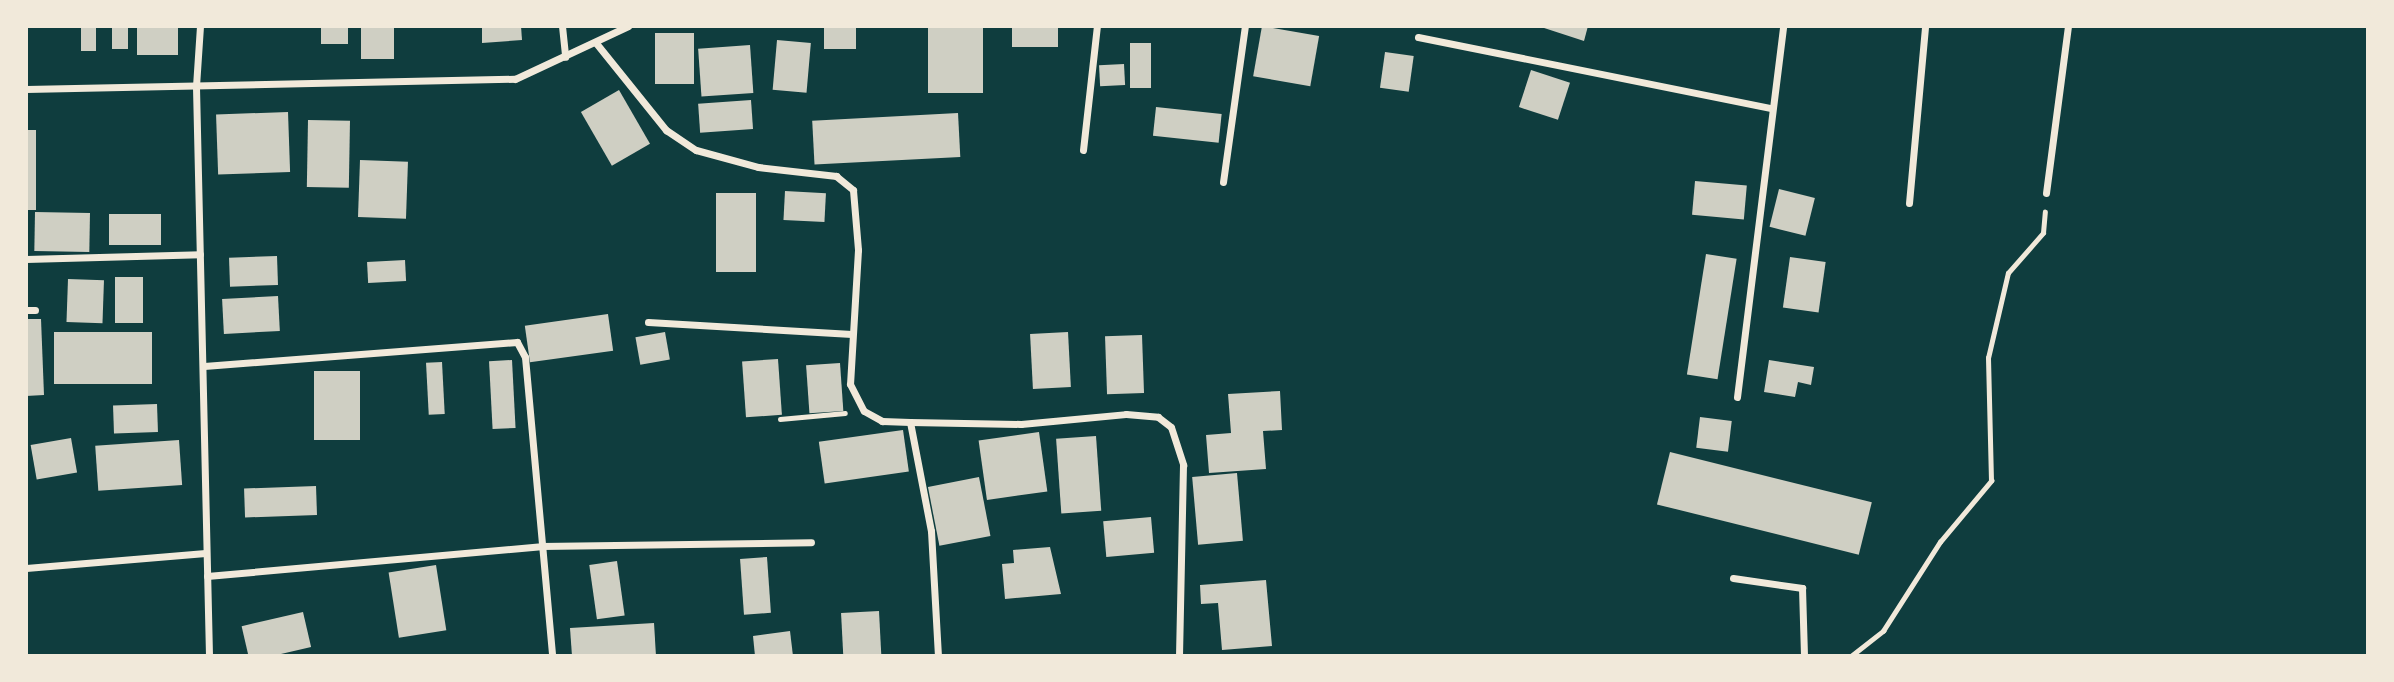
<!DOCTYPE html>
<style>
body{margin:0}
#map{position:relative;width:2394px;height:682px;overflow:hidden;background:#0f3d3e;font-family:Ubuntu,sans-serif}
div>[style]{position:absolute}
[style*='--x']{left:calc(var(--x)*1px);top:calc(var(--y)*1px);width:calc(var(--w)*1px);rotate:calc(var(--a)*1deg)}
.building>*{inset:0;background:#cfcfc3;transform-origin:0 0}
.path>*{height:4.5px;margin:-2.25px;padding:0 2.25px;transform-origin:2.25px;border-radius:2.25px;background:#f1e9da}
.minor>*{height:7px;margin:-3.5px;padding:0 3.5px;transform-origin:3.5px;border-radius:3.5px;background:#f1e9da}
span{translate:-50% -50%;white-space:nowrap;text-align:center;line-height:1.15;-webkit-text-stroke:5px #f1e9da;paint-order:stroke}
.frame{position:absolute;inset:0;border:28px solid #f1e9da;pointer-events:none}
</style>
<div id="map">
<div class="building">
<div style="left:81px;top:26px;width:15px;height:25px"></div>
<div style="left:112px;top:26px;width:16px;height:23px"></div>
<div style="left:137px;top:26px;width:41px;height:29px"></div>
<div style="left:321px;top:26px;width:27px;height:18px"></div>
<div style="left:361px;top:26px;width:33px;height:33px"></div>
<div style="clip-path:polygon(482px 26px,521px 26px,522px 40px,482px 43px)"></div>
<div style="left:824px;top:26px;width:32px;height:23px"></div>
<div style="left:928px;top:26px;width:55px;height:67px"></div>
<div style="left:1012px;top:26px;width:46px;height:21px"></div>
<div style="left:1262px;top:26px;width:58px;height:51px;rotate:10deg"></div>
<div style="clip-path:polygon(1538px 26px,1588px 26px,1584px 41px)"></div>
<div style="left:655px;top:33px;width:39px;height:51px"></div>
<div style="left:777px;top:40px;width:34px;height:50px;rotate:5deg"></div>
<div style="left:1130px;top:43px;width:21px;height:45px"></div>
<div style="left:750px;top:45px;width:48px;height:52px;rotate:86deg"></div>
<div style="left:1385px;top:52px;width:29px;height:36px;rotate:8deg"></div>
<div style="left:1124px;top:64px;width:21px;height:25px;rotate:87deg"></div>
<div style="left:1531px;top:70px;width:41px;height:39px;rotate:18deg"></div>
<div style="left:619px;top:90px;width:62px;height:44px;rotate:60deg"></div>
<div style="left:751px;top:100px;width:29px;height:53px;rotate:86deg"></div>
<div style="left:1156px;top:107px;width:66px;height:29px;rotate:6deg"></div>
<div style="left:288px;top:112px;width:60px;height:72px;rotate:88deg"></div>
<div style="left:958px;top:113px;width:44px;height:146px;rotate:87deg"></div>
<div style="left:308px;top:120px;width:42px;height:67px;rotate:1deg"></div>
<div style="left:26px;top:130px;width:10px;height:80px"></div>
<div style="left:360px;top:160px;width:48px;height:57px;rotate:2deg"></div>
<div style="left:1695px;top:181px;width:52px;height:34px;rotate:5deg"></div>
<div style="left:1779px;top:189px;width:37px;height:39px;rotate:14deg"></div>
<div style="left:785px;top:191px;width:41px;height:29px;rotate:3deg"></div>
<div style="left:716px;top:193px;width:40px;height:79px"></div>
<div style="left:35px;top:212px;width:55px;height:39px;rotate:1deg"></div>
<div style="left:109px;top:214px;width:52px;height:31px"></div>
<div style="left:1706px;top:254px;width:31px;height:122px;rotate:9deg"></div>
<div style="left:277px;top:256px;width:29px;height:48px;rotate:88deg"></div>
<div style="left:1790px;top:257px;width:36px;height:51px;rotate:8deg"></div>
<div style="left:405px;top:260px;width:21px;height:38px;rotate:87deg"></div>
<div style="left:115px;top:277px;width:28px;height:46px"></div>
<div style="left:68px;top:279px;width:36px;height:43px;rotate:2deg"></div>
<div style="left:278px;top:296px;width:35px;height:56px;rotate:87deg"></div>
<div style="left:608px;top:314px;width:37px;height:84px;rotate:82deg"></div>
<div style="clip-path:polygon(26px 319px,41px 319px,44px 395px,26px 396px)"></div>
<div style="left:54px;top:332px;width:98px;height:52px"></div>
<div style="left:665px;top:332px;width:28px;height:30px;rotate:80deg"></div>
<div style="left:1068px;top:332px;width:55px;height:38px;rotate:87deg"></div>
<div style="left:1142px;top:335px;width:58px;height:37px;rotate:88deg"></div>
<div style="left:778px;top:359px;width:56px;height:36px;rotate:86deg"></div>
<div style="left:512px;top:360px;width:68px;height:23px;rotate:87deg"></div>
<div style="clip-path:polygon(1769px 360px,1814px 367px,1811px 385px,1798px 382px,1795px 397px,1764px 392px)"></div>
<div style="left:442px;top:362px;width:52px;height:16px;rotate:87deg"></div>
<div style="left:840px;top:363px;width:48px;height:34px;rotate:86deg"></div>
<div style="left:360px;top:371px;width:69px;height:46px;rotate:90deg"></div>
<div style="clip-path:polygon(1280px 391px,1282px 430px,1263px 431px,1266px 469px,1209px 473px,1206px 435px,1231px 433px,1228px 394px)"></div>
<div style="left:157px;top:404px;width:28px;height:44px;rotate:88deg"></div>
<div style="left:1700px;top:417px;width:32px;height:31px;rotate:7deg"></div>
<div style="left:903px;top:430px;width:42px;height:85px;rotate:82deg"></div>
<div style="left:1039px;top:432px;width:60px;height:61px;rotate:82deg"></div>
<div style="left:1096px;top:436px;width:75px;height:40px;rotate:86deg"></div>
<div style="left:71px;top:438px;width:35px;height:41px;rotate:80deg"></div>
<div style="left:179px;top:440px;width:45px;height:84px;rotate:86deg"></div>
<div style="left:1670px;top:452px;width:208px;height:54px;rotate:14deg"></div>
<div style="left:1237px;top:473px;width:68px;height:45px;rotate:85deg"></div>
<div style="left:979px;top:477px;width:60px;height:52px;rotate:79deg"></div>
<div style="left:316px;top:486px;width:29px;height:72px;rotate:88deg"></div>
<div style="left:1151px;top:517px;width:36px;height:48px;rotate:85deg"></div>
<div style="clip-path:polygon(1050px 547px,1061px 594px,1005px 599px,1002px 564px,1014px 563px,1013px 550px)"></div>
<div style="left:767px;top:557px;width:56px;height:27px;rotate:86deg"></div>
<div style="left:617px;top:561px;width:55px;height:28px;rotate:82deg"></div>
<div style="left:436px;top:565px;width:66px;height:48px;rotate:81deg"></div>
<div style="clip-path:polygon(1266px 580px,1272px 646px,1222px 650px,1218px 603px,1201px 604px,1200px 585px)"></div>
<div style="left:879px;top:611px;width:45px;height:38px;rotate:87deg"></div>
<div style="left:303px;top:612px;width:36px;height:63px;rotate:77deg"></div>
<div style="clip-path:polygon(654px 623px,656px 656px,572px 656px,570px 628px)"></div>
<div style="clip-path:polygon(790px 631px,793px 656px,755px 656px,753px 636px)"></div>
</div>
<div class="path">
<div style="--x:780;--y:419;--w:65;--a:-5.3"></div>
<div style="--x:1851;--y:656;--w:41;--a:-38"></div>
<div style="--x:1883;--y:631;--w:106;--a:-57.4"></div>
<div style="--x:1940;--y:542;--w:80;--a:-50.1"></div>
<div style="--x:1991;--y:481;--w:123;--a:-91.4"></div>
<div style="--x:1988;--y:358;--w:87;--a:-76.8"></div>
<div style="--x:2008;--y:273;--w:53;--a:-48.8"></div>
<div style="--x:2043;--y:233;--w:21;--a:-85"></div>
</div>
<div class="minor">
<div style="--x:200;--y:26;--w:61;--a:93.8"></div>
<div style="--x:196;--y:87;--w:569;--a:88.69"></div>
<div style="--x:562;--y:26;--w:31;--a:84"></div>
<div style="--x:1418;--y:37;--w:360;--a:11.4"></div>
<div style="--x:596;--y:43;--w:112;--a:51.2"></div>
<div style="--x:666;--y:130;--w:36;--a:34"></div>
<div style="--x:696;--y:150;--w:64;--a:15.3"></div>
<div style="--x:758;--y:167;--w:79;--a:6.6"></div>
<div style="--x:836;--y:176;--w:22;--a:39"></div>
<div style="--x:853;--y:190;--w:60;--a:85.2"></div>
<div style="--x:858;--y:250;--w:134;--a:93.4"></div>
<div style="--x:850;--y:384;--w:30;--a:63"></div>
<div style="--x:864;--y:411;--w:21;--a:29"></div>
<div style="--x:882;--y:421;--w:28;--a:2"></div>
<div style="--x:910;--y:422;--w:111;--a:1"></div>
<div style="--x:1021;--y:424;--w:105;--a:-5.4"></div>
<div style="--x:1126;--y:414;--w:32;--a:5"></div>
<div style="--x:1158;--y:417;--w:16;--a:38"></div>
<div style="--x:1171;--y:427;--w:40;--a:72"></div>
<div style="--x:1183;--y:465;--w:191;--a:91.2"></div>
<div style="--x:26;--y:89;--w:489;--a:-1.2"></div>
<div style="--x:515;--y:79;--w:125;--a:-25.1"></div>
<div style="--x:1083;--y:150;--w:125;--a:-83.6"></div>
<div style="--x:1223;--y:182;--w:158;--a:-82"></div>
<div style="--x:2046;--y:193;--w:168;--a:-82.5"></div>
<div style="--x:1909;--y:203;--w:178;--a:-84.8"></div>
<div style="--x:26;--y:259;--w:174;--a:-1.6"></div>
<div style="--x:26;--y:310;--w:9;--a:0"></div>
<div style="--x:648;--y:322;--w:204;--a:3.4"></div>
<div style="--x:204;--y:366;--w:314;--a:-4.4"></div>
<div style="--x:517;--y:342;--w:17;--a:62"></div>
<div style="--x:525;--y:357;--w:300;--a:84.8"></div>
<div style="--x:1737;--y:397;--w:374;--a:-82.9"></div>
<div style="--x:910;--y:422;--w:111;--a:79.1"></div>
<div style="--x:931;--y:531;--w:125;--a:86.8"></div>
<div style="--x:26;--y:568;--w:180;--a:-4.8"></div>
<div style="--x:207;--y:576;--w:335;--a:-5.1"></div>
<div style="--x:541;--y:546;--w:270;--a:-0.8"></div>
<div style="--x:1733;--y:578;--w:70;--a:8.2"></div>
<div style="--x:1802;--y:588;--w:68;--a:88.3"></div>
</div>
<div class="frame"></div>
</div>
